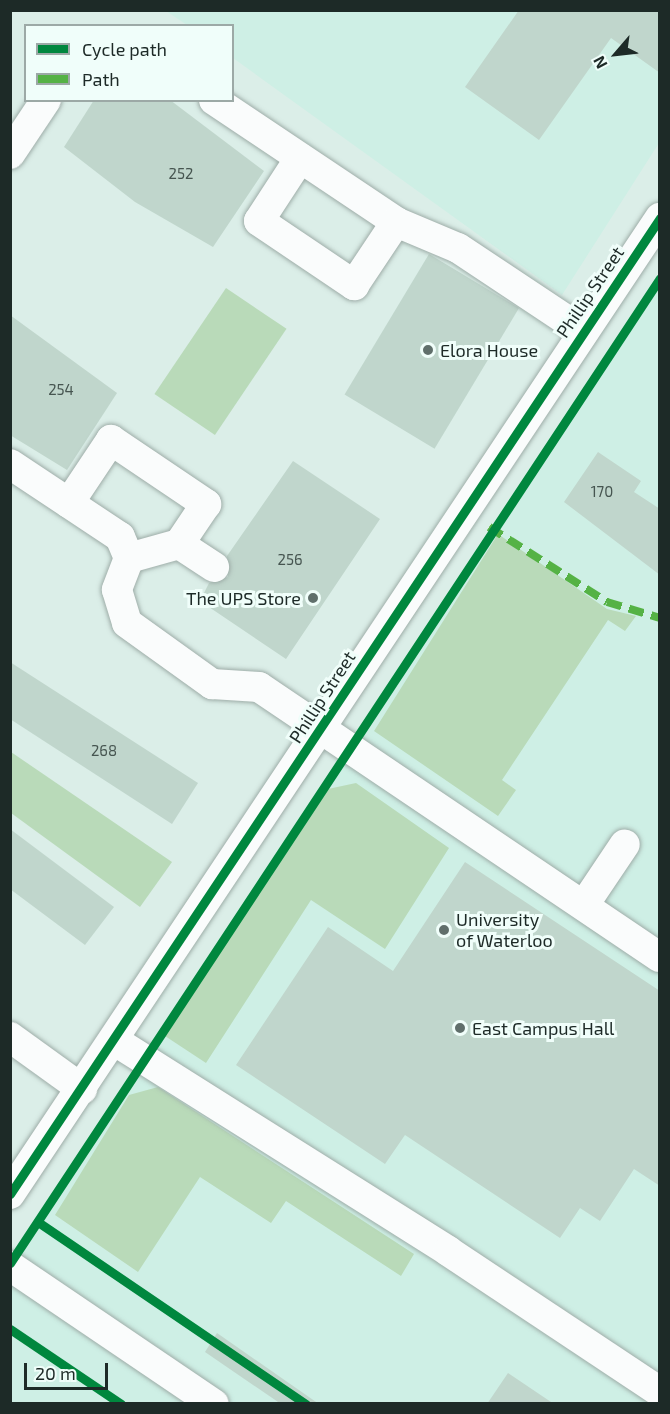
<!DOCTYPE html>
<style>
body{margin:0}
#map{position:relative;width:670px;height:1414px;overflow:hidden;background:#dbeee8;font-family:"Exo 2",sans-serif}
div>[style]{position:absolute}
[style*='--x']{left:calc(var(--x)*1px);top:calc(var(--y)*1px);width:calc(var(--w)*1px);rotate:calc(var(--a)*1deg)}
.built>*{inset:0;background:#ceefe5}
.green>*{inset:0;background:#b9dab9;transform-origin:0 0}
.building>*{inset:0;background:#c0d6cc;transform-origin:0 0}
.roads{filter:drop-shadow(0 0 2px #9eada8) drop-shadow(0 0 2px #9eada8)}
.minor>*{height:30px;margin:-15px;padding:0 15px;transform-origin:15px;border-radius:15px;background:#fafcfc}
.quiet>*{height:8px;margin-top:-4px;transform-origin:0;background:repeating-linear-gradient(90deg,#55b245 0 15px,transparent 0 23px)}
.cycleway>*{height:9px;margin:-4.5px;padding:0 4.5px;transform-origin:4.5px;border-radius:4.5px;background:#00873e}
.dots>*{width:16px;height:16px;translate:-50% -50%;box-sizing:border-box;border:3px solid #f0fefa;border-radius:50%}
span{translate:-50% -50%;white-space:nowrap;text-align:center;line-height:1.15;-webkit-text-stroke:6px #f0fefa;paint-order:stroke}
.number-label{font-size:15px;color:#465550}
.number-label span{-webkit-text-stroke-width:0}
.street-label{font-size:18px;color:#1d2a27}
.poi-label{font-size:18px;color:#1d2a27}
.left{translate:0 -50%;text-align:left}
.right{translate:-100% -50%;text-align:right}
.frame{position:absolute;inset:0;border:12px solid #1d2a27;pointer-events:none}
.legend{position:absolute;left:24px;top:24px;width:210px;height:78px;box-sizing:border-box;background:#f0fefa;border:2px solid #9ca9a6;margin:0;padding:8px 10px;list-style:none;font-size:18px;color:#1d2a27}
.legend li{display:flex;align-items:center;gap:12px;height:30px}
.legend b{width:30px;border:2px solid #9ca9a6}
.north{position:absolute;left:586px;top:24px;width:60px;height:60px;-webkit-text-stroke:4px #f0fefa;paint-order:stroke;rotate:242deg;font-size:16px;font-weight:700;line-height:24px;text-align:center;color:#1d2a27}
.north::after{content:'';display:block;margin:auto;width:21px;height:27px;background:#1d2a27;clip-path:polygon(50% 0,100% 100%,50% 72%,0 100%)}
.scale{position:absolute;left:24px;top:1363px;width:84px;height:27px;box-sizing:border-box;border:3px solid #1d2a27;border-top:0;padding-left:8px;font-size:18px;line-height:21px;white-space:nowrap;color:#1d2a27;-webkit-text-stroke:4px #f0fefa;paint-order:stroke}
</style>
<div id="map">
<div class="built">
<div style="clip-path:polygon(166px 11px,659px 11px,659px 143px,562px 295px,233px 58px,232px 26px,187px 25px)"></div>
<div style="clip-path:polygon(659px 289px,659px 1403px,11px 1404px,11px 1256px)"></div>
</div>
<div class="green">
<div style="left:226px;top:288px;width:73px;height:128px;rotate:34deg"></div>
<div style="clip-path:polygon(498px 534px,607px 609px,636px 616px,625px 631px,608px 620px,502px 780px,516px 790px,498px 816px,374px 731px)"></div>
<div style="clip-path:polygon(11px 752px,172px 862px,140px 907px,11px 813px)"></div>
<div style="clip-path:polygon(356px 783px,449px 848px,385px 949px,311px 900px,206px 1063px,165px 1036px,328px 789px)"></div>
<div style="clip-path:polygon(158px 1087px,414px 1254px,401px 1276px,286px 1201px,271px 1223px,200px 1177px,138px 1272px,55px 1215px,129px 1095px)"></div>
</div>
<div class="building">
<div style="clip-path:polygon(519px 10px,660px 10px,660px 73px,611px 38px,539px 140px,465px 87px)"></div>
<div style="clip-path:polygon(94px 100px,170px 100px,264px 171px,213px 247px,135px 202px,64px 147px)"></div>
<div style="left:429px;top:254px;width:105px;height:164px;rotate:31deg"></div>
<div style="clip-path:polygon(10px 315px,117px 393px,67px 470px,10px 435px)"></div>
<div style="clip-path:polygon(598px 452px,641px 481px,634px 492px,660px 509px,660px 575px,564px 502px)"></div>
<div style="clip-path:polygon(293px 461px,380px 519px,286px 659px,200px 601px,209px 583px,228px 577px,227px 556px)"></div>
<div style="clip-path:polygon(10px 662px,198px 783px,172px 824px,10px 719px)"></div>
<div style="clip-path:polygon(10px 829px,114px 907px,85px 945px,10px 889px)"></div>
<div style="clip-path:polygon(465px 862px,660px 991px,660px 1186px,634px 1169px,600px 1221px,580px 1208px,560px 1238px,405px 1135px,385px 1164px,236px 1065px,328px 927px,393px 971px)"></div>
<div style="clip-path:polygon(217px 1333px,319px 1404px,281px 1404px,205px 1352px)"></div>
<div style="clip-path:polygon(508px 1373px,554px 1404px,487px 1404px)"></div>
</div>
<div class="roads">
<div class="minor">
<div style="--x:214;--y:100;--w:219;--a:33.8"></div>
<div style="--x:396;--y:222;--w:67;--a:22.8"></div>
<div style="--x:458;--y:248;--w:150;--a:33.6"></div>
<div style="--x:10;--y:154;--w:65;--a:-56.3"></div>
<div style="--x:300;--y:158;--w:75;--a:123.1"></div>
<div style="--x:259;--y:221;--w:115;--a:34"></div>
<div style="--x:354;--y:285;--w:76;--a:-56.3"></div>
<div style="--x:10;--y:464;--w:132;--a:33.6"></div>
<div style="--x:120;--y:537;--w:23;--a:67"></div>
<div style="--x:69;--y:503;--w:76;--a:-56.3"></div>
<div style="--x:111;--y:440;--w:115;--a:34"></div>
<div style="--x:206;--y:504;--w:48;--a:124"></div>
<div style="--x:179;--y:544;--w:52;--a:164.4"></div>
<div style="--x:129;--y:558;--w:34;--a:111"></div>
<div style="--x:117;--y:590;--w:34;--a:73"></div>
<div style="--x:127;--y:623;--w:105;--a:35.7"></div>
<div style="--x:212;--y:684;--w:47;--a:3.7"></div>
<div style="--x:259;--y:687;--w:483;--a:34"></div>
<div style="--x:179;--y:544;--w:42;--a:33.3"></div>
<div style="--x:584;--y:905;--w:73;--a:-56.1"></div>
<div style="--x:10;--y:1037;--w:89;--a:35.8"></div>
<div style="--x:115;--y:1041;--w:394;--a:32.2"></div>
<div style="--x:448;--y:1251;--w:255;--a:33.6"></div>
<div style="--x:10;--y:1194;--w:1173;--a:-56.34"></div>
<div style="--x:10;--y:1266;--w:246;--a:34.1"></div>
</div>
</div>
<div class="quiet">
<div style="--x:489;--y:527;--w:140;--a:32.4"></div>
<div style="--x:607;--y:602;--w:55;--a:16.8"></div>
</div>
<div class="cycleway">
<div style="--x:10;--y:1194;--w:1173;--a:-56.34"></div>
<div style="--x:38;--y:1222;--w:324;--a:34.2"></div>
<div style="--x:10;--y:1263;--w:1180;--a:-56.58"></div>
<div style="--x:10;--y:1329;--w:134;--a:34"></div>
</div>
<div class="dots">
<div style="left:428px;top:350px;background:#606f6b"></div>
<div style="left:313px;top:598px;background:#606f6b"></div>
<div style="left:444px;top:930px;background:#606f6b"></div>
<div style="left:460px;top:1028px;background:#606f6b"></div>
</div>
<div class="number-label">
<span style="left:181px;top:174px">252</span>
<span style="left:61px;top:390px">254</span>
<span style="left:602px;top:492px">170</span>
<span style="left:290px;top:560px">256</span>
<span style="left:104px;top:751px">268</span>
</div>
<div class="street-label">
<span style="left:590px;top:292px;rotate:-56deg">Phillip Street</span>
<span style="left:322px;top:697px;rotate:-57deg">Phillip Street</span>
</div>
<div class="poi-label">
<span class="left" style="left:440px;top:350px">Elora House</span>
<span class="right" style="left:301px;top:598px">The UPS Store</span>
<span class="left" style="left:456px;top:930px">University<br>of Waterloo</span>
<span class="left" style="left:472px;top:1028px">East Campus Hall</span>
</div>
<div class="frame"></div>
<ul class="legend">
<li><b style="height:8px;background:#00873e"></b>Cycle path</li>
<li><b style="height:8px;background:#55b245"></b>Path</li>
</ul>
<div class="north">N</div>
<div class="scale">20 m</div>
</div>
